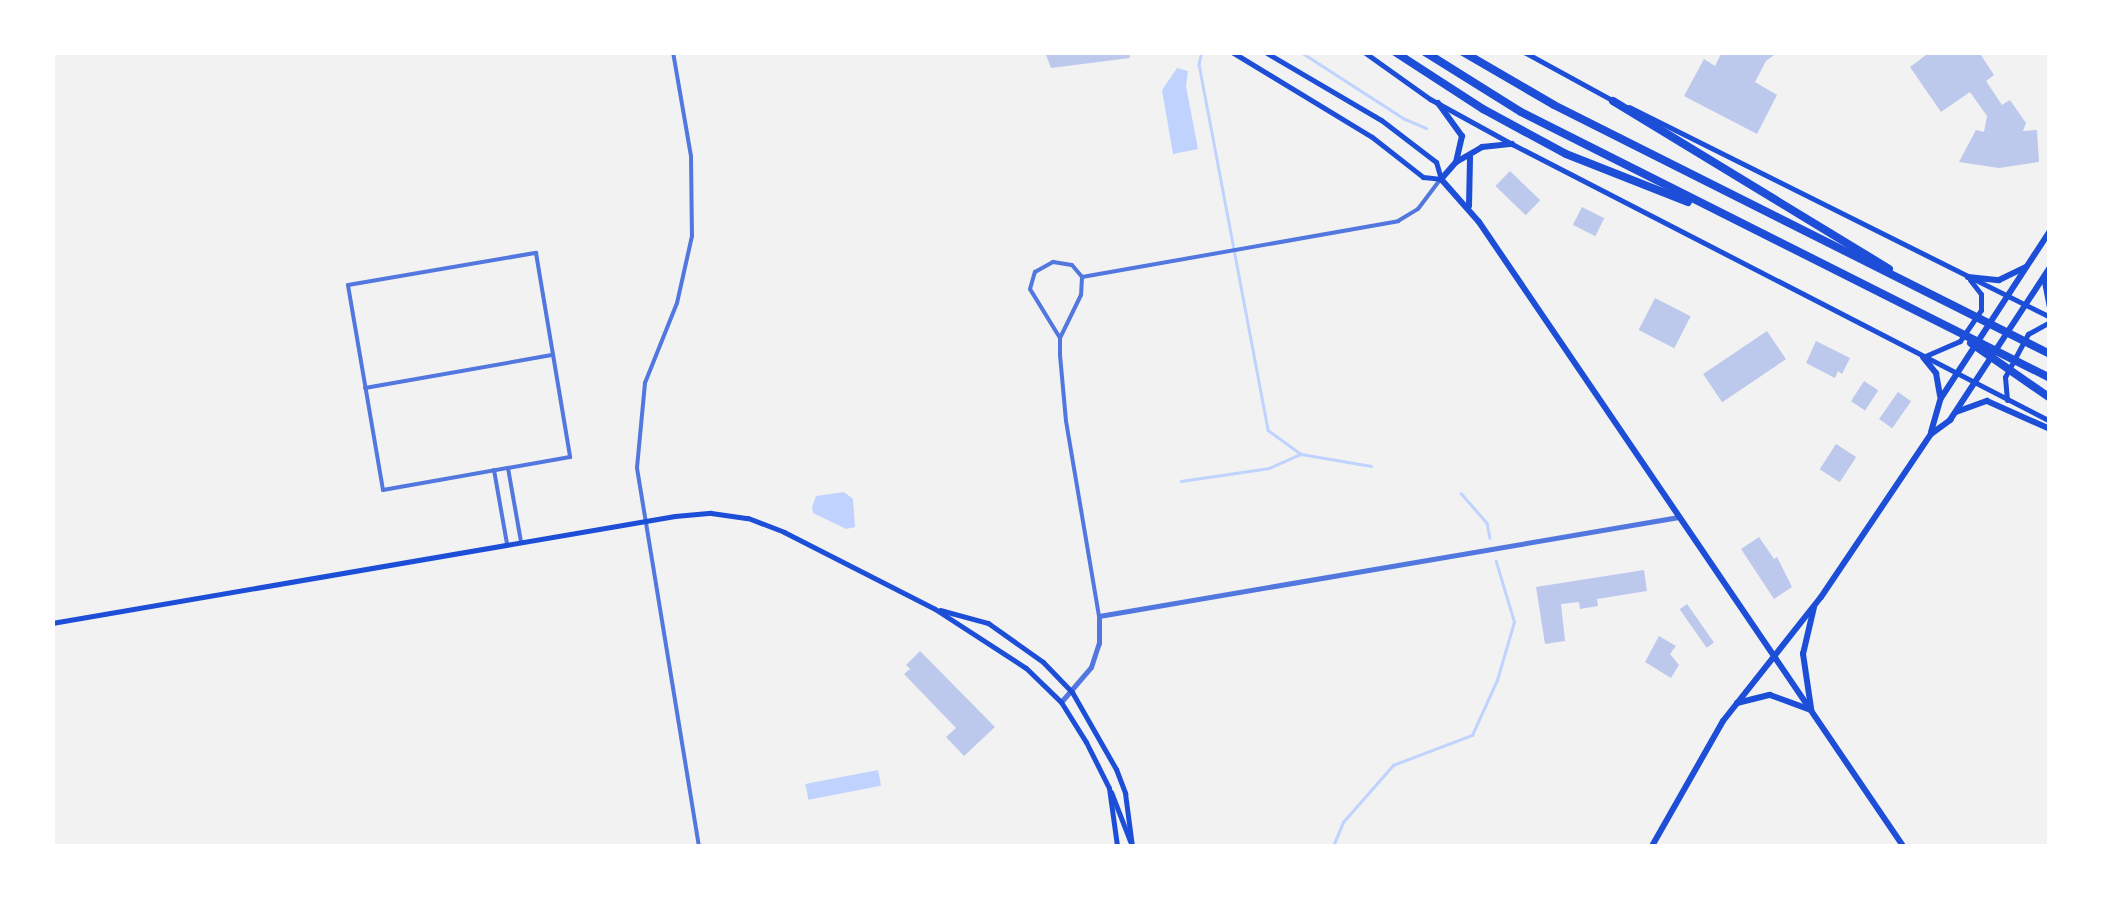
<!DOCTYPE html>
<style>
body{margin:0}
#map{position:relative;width:2102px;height:899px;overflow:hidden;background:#f2f2f2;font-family:"IBM Plex Sans",sans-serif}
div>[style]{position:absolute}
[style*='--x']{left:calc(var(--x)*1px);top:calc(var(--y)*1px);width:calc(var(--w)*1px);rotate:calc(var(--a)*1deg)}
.water>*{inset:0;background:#bfd3fe;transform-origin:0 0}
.stream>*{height:2.5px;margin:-1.25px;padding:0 1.25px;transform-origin:1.25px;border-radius:1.25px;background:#bfd3fe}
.building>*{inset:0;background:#bdc9ec;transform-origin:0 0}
.minor>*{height:4px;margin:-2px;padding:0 2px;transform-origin:2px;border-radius:2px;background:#5277de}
.tertiary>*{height:5px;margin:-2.5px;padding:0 2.5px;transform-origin:2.5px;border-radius:2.5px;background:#5277de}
.secondary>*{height:5px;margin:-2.5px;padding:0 2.5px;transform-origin:2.5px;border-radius:2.5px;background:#1d4ed8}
.primary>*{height:6px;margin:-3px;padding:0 3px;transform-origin:3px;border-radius:3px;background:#1d4ed8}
.motorway>*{height:8px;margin:-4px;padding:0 4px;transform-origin:4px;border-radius:4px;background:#1d4ed8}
span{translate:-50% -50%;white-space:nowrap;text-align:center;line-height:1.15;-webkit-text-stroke:9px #fff;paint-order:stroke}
.frame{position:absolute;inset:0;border:55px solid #fff;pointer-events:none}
</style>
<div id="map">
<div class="water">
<div style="clip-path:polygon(1177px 68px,1188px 71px,1186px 86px,1198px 149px,1173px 154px,1162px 90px)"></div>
<div style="clip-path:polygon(844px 492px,853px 499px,855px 527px,846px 529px,813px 513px,812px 507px,816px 496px)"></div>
<div style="left:878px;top:770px;width:16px;height:74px;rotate:79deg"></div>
</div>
<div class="stream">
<div style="--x:1202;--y:52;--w:12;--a:104"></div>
<div style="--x:1199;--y:64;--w:372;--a:79.3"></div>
<div style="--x:1268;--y:430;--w:41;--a:36"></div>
<div style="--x:1301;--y:454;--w:71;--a:9.7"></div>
<div style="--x:1301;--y:52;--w:124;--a:32.8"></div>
<div style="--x:1405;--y:119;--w:23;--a:23"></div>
<div style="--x:1181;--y:481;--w:89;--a:-8.4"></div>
<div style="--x:1269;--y:468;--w:35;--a:-24"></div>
<div style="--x:1461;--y:493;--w:40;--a:49"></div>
<div style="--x:1487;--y:523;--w:15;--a:79"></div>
<div style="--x:1333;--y:846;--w:26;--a:-67"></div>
<div style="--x:1343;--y:822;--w:76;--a:-48.7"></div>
<div style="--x:1393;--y:765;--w:85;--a:-20.8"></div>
<div style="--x:1472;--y:735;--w:60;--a:-65.6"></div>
<div style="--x:1497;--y:680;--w:60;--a:-73.7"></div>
<div style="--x:1514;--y:622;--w:63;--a:-106.7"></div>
</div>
<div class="building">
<div style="clip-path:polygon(1045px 52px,1129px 52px,1130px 58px,1051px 68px)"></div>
<div style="clip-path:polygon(1722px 52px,1778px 52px,1766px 61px,1755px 82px,1777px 95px,1757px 134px,1684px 96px,1704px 59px,1715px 66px)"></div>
<div style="clip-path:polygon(1930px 52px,1979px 52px,1994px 75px,1986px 81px,2002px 105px,2010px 100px,2026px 123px,2023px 131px,2037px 130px,2039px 162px,1999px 168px,1959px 162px,1976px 130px,1984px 132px,1987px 116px,1970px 92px,1941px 112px,1910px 67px)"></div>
<div style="left:1510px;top:171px;width:42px;height:21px;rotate:44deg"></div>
<div style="left:1582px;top:207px;width:25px;height:20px;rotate:27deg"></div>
<div style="left:1655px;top:298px;width:40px;height:36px;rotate:27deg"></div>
<div style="left:1767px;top:331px;width:34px;height:77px;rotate:56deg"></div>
<div style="clip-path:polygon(1816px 341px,1850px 358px,1842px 374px,1838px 371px,1835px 378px,1806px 363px)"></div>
<div style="left:1864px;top:381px;width:17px;height:24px;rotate:33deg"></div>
<div style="left:1898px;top:392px;width:16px;height:33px;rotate:35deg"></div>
<div style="left:1836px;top:444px;width:24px;height:30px;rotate:33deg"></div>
<div style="clip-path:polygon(1759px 537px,1774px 559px,1777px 557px,1792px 587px,1774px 599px,1741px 549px)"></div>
<div style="clip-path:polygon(1644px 570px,1647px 591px,1597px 599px,1598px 606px,1580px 609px,1579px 602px,1561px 604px,1565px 641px,1545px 644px,1536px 587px)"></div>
<div style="left:1687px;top:604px;width:47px;height:9px;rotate:55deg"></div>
<div style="clip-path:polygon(1659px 636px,1676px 646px,1670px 654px,1679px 665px,1671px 678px,1645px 662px)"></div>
<div style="clip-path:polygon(920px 651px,995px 727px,964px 756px,946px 737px,956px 728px,904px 674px,910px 669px,906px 665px)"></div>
</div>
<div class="minor">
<div style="--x:673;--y:52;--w:106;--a:80.2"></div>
<div style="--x:691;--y:156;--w:80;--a:89.3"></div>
<div style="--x:692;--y:236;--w:69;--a:102.6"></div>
<div style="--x:677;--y:303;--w:86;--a:111.8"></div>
<div style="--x:645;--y:383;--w:85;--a:95.4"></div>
<div style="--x:637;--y:468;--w:383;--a:80.7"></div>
<div style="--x:536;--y:253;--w:207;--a:80.5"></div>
<div style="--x:570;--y:457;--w:190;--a:170"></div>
<div style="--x:383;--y:490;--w:208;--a:-99.7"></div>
<div style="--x:348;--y:285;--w:191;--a:-9.7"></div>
<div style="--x:1082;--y:277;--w:321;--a:-10"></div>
<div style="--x:1398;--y:221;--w:23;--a:-31"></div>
<div style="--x:1418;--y:209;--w:35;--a:-53"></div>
<div style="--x:1060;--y:338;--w:57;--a:-121.5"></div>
<div style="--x:1030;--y:289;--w:18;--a:-74"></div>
<div style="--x:1035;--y:272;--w:21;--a:-29"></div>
<div style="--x:1053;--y:262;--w:19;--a:9"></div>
<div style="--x:1072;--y:265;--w:16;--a:50"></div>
<div style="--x:1082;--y:277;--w:18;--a:93"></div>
<div style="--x:1081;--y:295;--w:48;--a:116"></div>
<div style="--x:1060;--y:338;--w:17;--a:90"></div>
<div style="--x:1060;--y:355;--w:66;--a:84.8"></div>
<div style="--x:1066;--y:421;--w:198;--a:80.4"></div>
<div style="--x:365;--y:388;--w:191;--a:-10"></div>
<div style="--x:508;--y:468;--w:75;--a:80"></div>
<div style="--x:494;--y:470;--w:75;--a:80"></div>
</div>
<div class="tertiary">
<div style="--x:1061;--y:702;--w:46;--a:-49.4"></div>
<div style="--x:1091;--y:667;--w:25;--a:-72"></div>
<div style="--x:1099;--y:643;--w:27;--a:-90"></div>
<div style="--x:1099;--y:616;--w:588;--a:-9.69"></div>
</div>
<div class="secondary">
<div style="--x:1232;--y:52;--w:164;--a:31.3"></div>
<div style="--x:1372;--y:137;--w:65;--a:38.1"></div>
<div style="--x:1423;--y:177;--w:18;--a:6"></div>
<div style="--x:1441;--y:179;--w:18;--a:-106"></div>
<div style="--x:1436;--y:162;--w:69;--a:-142.6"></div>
<div style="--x:1381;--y:120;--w:134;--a:-149.6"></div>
<div style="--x:1364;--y:52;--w:81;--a:35.5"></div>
<div style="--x:1430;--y:99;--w:94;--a:28.8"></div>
<div style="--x:1512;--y:144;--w:605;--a:27.24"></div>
<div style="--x:1524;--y:52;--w:102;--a:28.6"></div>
<div style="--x:1629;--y:107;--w:470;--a:26.5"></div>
<div style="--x:1923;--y:357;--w:40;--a:-23.4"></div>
<div style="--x:1960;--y:341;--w:37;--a:-56"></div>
<div style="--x:1981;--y:310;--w:16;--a:-90"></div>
<div style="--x:1981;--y:294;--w:18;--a:-128"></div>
<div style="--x:2007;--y:400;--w:23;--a:-95"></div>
<div style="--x:2005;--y:377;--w:49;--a:-61.9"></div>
<div style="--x:2028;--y:334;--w:25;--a:-29"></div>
<div style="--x:940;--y:610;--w:50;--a:15.2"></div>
<div style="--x:988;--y:623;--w:67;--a:35.3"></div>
<div style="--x:1043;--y:662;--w:42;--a:46"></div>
<div style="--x:1072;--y:692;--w:89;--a:60.3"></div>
<div style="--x:1116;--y:769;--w:26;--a:69"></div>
<div style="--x:1125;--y:793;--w:53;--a:82.5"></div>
<div style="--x:52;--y:623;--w:632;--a:-9.75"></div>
<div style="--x:675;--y:516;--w:36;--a:-5"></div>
<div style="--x:711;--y:513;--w:37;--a:8"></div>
<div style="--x:748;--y:518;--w:39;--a:21"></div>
<div style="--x:784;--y:532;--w:169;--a:27"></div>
<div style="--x:935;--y:609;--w:108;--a:33"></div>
<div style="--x:1026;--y:668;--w:49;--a:44.2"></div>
<div style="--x:1061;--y:702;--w:47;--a:58"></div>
<div style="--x:1086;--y:742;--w:51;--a:63.4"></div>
<div style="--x:1109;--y:788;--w:59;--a:82.1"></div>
<div style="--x:1111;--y:792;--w:53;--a:68.8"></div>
</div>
<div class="primary">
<div style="--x:1438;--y:103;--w:41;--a:54"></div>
<div style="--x:1462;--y:136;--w:27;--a:103"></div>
<div style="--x:1456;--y:162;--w:23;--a:131"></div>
<div style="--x:1441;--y:179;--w:57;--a:48.5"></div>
<div style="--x:1479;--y:222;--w:754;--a:55.8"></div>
<div style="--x:1458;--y:161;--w:28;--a:-30"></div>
<div style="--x:1482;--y:147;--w:30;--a:-6"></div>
<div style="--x:1469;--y:206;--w:49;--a:-88.8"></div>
<div style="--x:1968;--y:277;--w:31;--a:6"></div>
<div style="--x:1999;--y:280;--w:30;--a:-26"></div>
<div style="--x:2044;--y:277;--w:33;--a:79"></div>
<div style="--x:1923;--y:357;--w:21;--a:51"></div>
<div style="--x:1936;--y:373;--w:23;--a:80"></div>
<div style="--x:1956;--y:412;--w:33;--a:-20"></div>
<div style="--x:1987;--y:401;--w:69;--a:24"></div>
<div style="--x:1931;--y:432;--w:35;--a:-74"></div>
<div style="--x:1941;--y:398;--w:199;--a:-56.9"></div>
<div style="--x:1737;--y:703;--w:34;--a:-14"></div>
<div style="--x:1770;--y:695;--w:44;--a:20.1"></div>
<div style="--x:1811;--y:708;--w:55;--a:-98.4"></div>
<div style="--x:1803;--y:654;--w:48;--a:-76.8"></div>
<div style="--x:1652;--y:846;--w:144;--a:-60.4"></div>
<div style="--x:1723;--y:721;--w:158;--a:-51.7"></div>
<div style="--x:1821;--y:597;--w:197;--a:-56"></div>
<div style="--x:1931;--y:434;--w:24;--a:-36"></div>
<div style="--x:1950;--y:420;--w:183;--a:-56.8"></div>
</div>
<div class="motorway">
<div style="--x:1395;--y:52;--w:105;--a:32.9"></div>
<div style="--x:1483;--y:109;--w:94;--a:28.5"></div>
<div style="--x:1566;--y:154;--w:131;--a:21.5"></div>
<div style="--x:1425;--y:52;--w:113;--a:32"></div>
<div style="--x:1521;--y:112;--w:592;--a:26.69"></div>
<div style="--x:1463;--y:52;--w:105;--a:30.2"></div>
<div style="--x:1554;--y:105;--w:555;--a:26.66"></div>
<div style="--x:1613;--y:101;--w:323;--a:31.3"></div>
<div style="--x:1971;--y:343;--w:96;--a:34.8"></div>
</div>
<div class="frame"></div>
</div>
